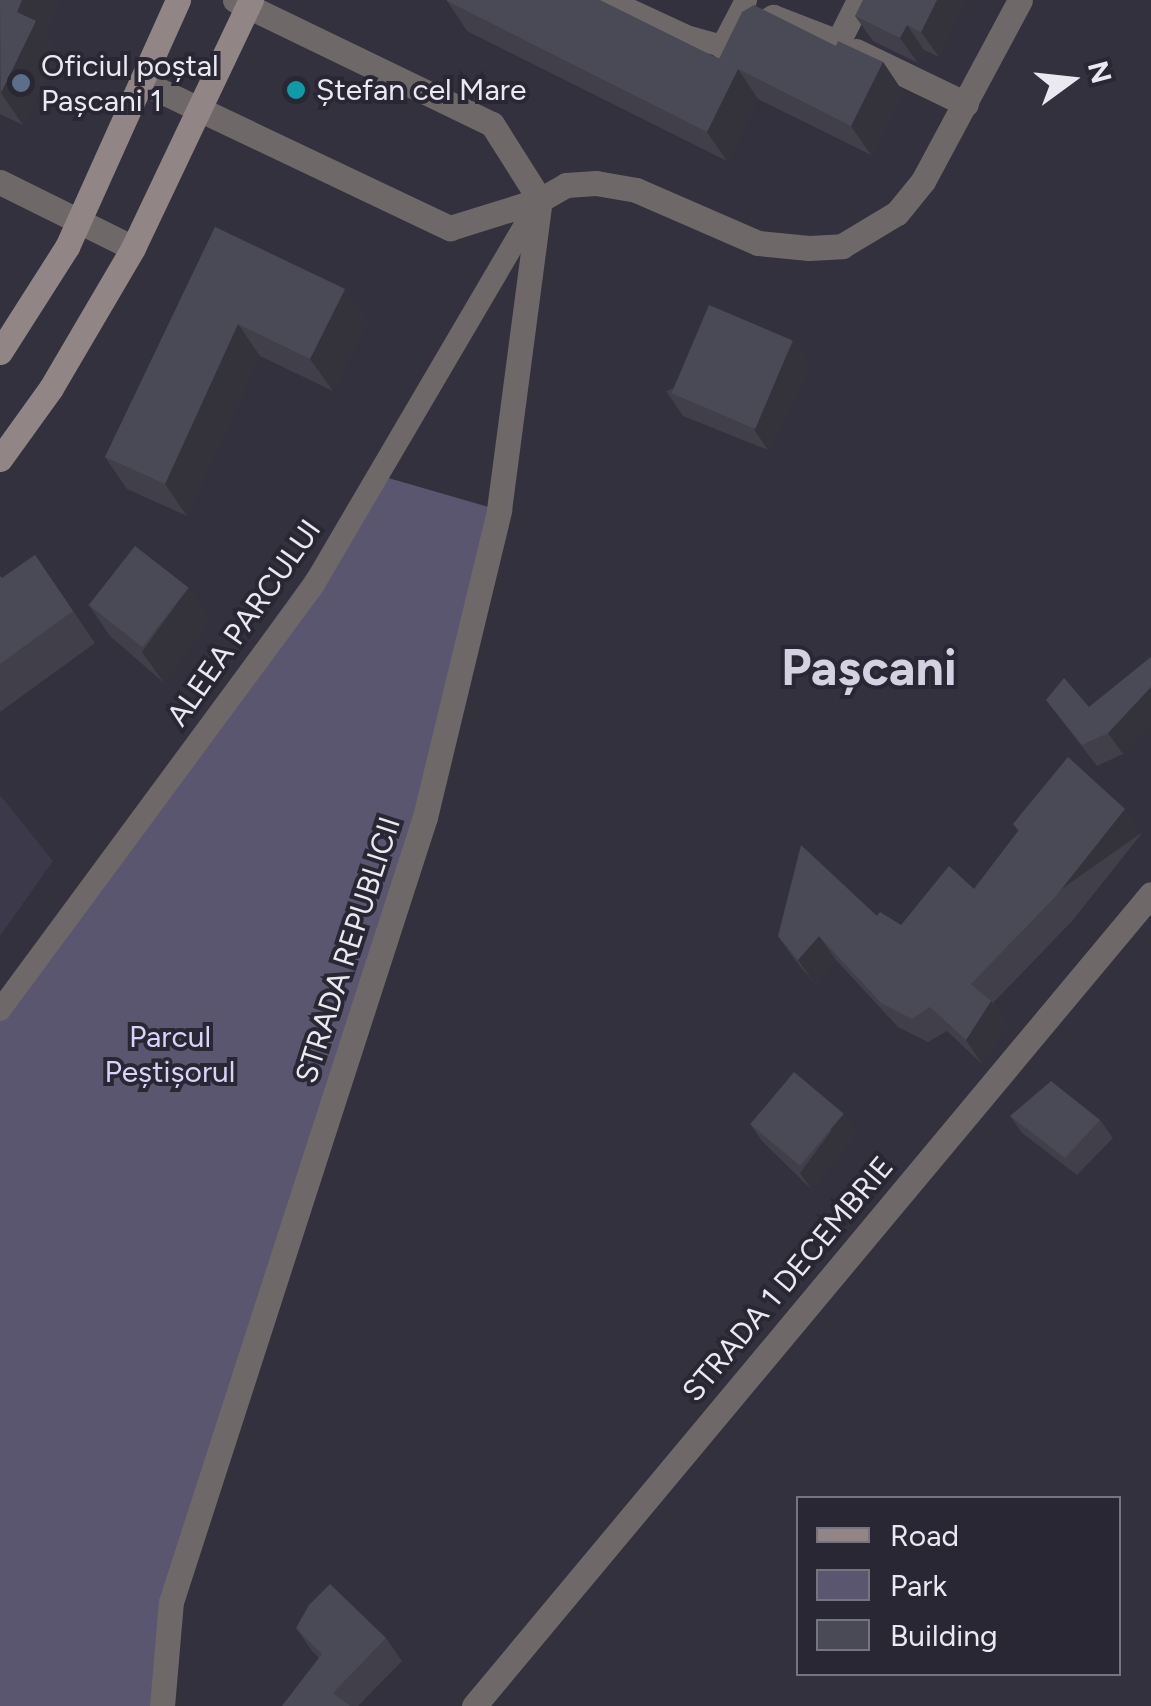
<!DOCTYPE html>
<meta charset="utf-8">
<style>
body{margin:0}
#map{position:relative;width:1151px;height:1706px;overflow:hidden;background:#33313d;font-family:Figtree,sans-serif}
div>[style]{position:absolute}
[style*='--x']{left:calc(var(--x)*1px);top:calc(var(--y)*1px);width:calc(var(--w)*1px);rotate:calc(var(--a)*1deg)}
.built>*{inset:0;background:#3c394b}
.green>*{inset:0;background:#5a566f}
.service>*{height:22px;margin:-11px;padding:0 11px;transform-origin:11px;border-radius:11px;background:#6f6869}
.minor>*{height:25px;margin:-12.5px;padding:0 12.5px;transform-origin:12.5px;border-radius:12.5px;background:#6f6869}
.secondary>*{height:25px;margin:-12.5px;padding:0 12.5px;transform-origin:12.5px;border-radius:12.5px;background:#918586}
.wall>*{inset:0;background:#403f4a}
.shaded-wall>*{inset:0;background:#34333c;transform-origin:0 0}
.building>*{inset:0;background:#4a4956;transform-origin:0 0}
.dots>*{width:28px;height:28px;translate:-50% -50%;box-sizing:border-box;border:5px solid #292733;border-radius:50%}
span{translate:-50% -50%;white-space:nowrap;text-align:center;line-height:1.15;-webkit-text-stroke:8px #292733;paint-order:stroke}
.poi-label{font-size:30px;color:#eae9f1}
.left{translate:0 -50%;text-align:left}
.street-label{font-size:30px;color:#eae9f1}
.park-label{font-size:30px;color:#d8d3f9}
.town-label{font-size:50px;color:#d4d2e2;font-weight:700}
.legend{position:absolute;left:796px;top:1496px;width:325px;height:180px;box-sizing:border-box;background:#292733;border:2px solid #76757f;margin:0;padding:12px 18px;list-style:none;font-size:30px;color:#eae9f1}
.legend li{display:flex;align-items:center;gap:20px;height:50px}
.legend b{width:50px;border:2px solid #76757f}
.north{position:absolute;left:1021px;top:30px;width:100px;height:100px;-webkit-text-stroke:8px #292733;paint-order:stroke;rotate:75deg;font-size:28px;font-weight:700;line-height:40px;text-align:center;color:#eae9f1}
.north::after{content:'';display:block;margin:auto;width:35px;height:45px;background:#eae9f1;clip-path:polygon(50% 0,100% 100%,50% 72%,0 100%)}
</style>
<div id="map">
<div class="built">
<div style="clip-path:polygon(0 795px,53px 861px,0 936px)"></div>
</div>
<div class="green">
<div style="clip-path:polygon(378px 475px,499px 510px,425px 817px,171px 1602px,162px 1706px,0 1706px,0 1002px)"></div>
</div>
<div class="service">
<div style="--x:609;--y:0;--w:88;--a:24.8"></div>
<div style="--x:689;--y:37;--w:34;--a:15"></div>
<div style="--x:722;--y:46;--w:52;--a:-62.4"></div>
<div style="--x:0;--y:1010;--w:527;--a:-53.56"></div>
<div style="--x:313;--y:586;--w:444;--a:-59.6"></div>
</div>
<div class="minor">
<div style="--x:235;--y:0;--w:285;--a:25.8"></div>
<div style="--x:492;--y:124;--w:90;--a:57.7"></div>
<div style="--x:722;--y:46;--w:59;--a:-29.6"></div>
<div style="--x:773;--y:17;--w:70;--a:21"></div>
<div style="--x:838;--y:42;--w:47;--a:-63.4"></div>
<div style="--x:856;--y:51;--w:122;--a:25.7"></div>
<div style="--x:144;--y:83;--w:339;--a:25.4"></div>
<div style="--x:450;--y:228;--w:94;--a:-17.3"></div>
<div style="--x:540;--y:200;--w:30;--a:-30"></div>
<div style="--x:566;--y:185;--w:30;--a:-4"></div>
<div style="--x:596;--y:183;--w:41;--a:9.9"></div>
<div style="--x:636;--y:190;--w:133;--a:23.5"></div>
<div style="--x:758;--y:243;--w:51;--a:5.6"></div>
<div style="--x:809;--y:248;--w:33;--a:-3"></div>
<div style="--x:842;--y:246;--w:64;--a:-31"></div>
<div style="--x:897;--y:213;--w:41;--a:-50.9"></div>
<div style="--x:923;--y:181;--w:205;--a:-61.8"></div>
<div style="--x:0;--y:182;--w:148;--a:26.4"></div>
<div style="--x:162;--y:1706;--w:104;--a:-85.1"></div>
<div style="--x:171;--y:1602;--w:825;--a:-72.07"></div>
<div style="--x:425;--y:817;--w:316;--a:-76.4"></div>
<div style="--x:499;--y:510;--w:313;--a:-82.5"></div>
<div style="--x:474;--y:1706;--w:1057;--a:-50.18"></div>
</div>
<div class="secondary">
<div style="--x:0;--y:352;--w:125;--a:-57.5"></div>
<div style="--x:67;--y:247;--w:271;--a:-65.8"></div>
<div style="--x:0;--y:459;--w:87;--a:-54.3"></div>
<div style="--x:51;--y:388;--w:162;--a:-59.6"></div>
<div style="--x:133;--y:248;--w:275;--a:-64.6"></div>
</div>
<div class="wall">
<div style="clip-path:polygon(0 0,60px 0,44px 33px,58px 52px,23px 125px,0 114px)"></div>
<div style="clip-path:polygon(966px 0,939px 57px,924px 50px,918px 63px,873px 41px,855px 16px)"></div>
<div style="clip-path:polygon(447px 1px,719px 59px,836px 46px,883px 62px,903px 92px,871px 155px,758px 99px,727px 161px,467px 31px)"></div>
<div style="clip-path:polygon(215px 227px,345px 289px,367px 321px,333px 391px,260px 356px,187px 516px,127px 489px,105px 457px)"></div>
<div style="clip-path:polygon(793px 341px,810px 366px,768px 450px,683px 416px,666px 391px)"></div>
<div style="clip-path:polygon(35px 555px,95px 643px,0 712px,0 576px,2px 578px)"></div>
<div style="clip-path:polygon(188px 588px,210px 619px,164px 683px,110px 636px,88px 604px)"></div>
<div style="clip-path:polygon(1151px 657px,1151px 725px,1123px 754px,1097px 766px,1046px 700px,1089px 707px)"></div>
<div style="clip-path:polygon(1013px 824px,1142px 833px,1073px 920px,993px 1003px,1008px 1025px,982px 1064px,947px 1031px,928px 1042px,898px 1027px,836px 960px,815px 984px,795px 960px,778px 936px,877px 916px,901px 925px,974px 889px,1018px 831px)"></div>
<div style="clip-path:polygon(1010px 1116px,1100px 1120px,1113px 1138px,1077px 1175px,1022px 1133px)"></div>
<div style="clip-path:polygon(750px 1124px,857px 1132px,812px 1190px,762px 1141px)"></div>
<div style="clip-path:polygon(296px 1628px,386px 1638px,402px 1661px,358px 1706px,282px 1706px,319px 1658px,312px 1651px)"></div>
</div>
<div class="shaded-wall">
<div style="clip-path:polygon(22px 0,60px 0,44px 33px,58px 52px,23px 125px,1px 93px,17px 12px)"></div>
<div style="clip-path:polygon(937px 0,966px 0,939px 57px,921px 32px)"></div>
<div style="clip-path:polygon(907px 25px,924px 50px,918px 63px,900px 38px)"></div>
<div style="clip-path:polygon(883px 62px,903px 92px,871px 155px,851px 126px)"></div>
<div style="clip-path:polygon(738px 69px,758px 99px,727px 161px,707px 132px)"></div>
<div style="clip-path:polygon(345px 289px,367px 321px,333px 391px,310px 359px)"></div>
<div style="clip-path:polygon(238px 324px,260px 356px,187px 516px,165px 484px)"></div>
<div style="clip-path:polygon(793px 341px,810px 366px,768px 450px,751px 425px)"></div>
<div style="clip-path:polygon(188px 588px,210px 619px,164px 683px,142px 652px)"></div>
<div style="clip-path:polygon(1151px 687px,1151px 725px,1123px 754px,1108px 733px)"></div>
<div style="left:1125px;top:809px;width:29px;height:111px;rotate:55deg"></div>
<div style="clip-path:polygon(819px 936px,836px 960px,815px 984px,798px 960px)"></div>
<div style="clip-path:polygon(991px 1001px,1008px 1025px,982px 1064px,966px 1040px)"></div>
<div style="clip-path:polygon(844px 1114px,857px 1132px,812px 1190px,800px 1173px)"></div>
</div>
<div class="building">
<div style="clip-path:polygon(0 0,22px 0,17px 12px,36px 21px,1px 93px)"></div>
<div style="clip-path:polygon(447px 0,600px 0,719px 59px,742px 12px,754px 5px,836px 46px,838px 41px,883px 62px,851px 126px,738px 69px,707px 132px,447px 1px)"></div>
<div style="clip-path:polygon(863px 0,937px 0,921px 32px,907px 25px,900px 38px,855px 16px)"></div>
<div style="clip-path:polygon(215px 227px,345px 289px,310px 359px,238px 324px,165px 484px,105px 457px)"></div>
<div style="left:709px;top:305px;width:91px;height:96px;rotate:23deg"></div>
<div style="left:135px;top:546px;width:68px;height:75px;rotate:38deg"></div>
<div style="clip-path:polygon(35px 555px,73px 611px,0 664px,0 576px,2px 578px)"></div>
<div style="clip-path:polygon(1151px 657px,1151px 687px,1108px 733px,1082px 745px,1046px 700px,1064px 678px,1089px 707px)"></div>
<div style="clip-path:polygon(1068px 757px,1125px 809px,1056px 896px,971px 984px,991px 1001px,966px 1040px,930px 1007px,912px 1019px,881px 1003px,819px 936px,798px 960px,778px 936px,801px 845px,877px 916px,880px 912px,901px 925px,949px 866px,974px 889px,1019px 830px,1013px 824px)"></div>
<div style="left:794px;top:1072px;width:65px;height:68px;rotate:40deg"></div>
<div style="clip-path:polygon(1051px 1081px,1100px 1120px,1065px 1158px,1010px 1116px)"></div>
<div style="clip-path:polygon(330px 1584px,386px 1638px,333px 1693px,350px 1706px,282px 1706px,322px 1654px,296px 1628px,309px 1605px)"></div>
</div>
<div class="dots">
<div style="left:21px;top:83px;background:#5c6f8a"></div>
<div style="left:296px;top:90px;background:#0f9aa8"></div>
</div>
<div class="poi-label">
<span class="left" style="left:41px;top:83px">Oficiul poștal<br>Pașcani 1</span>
<span class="left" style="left:316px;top:90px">Ștefan cel Mare</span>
</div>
<div class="street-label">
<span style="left:244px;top:623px;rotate:-55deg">ALEEA PARCULUI</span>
<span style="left:348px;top:950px;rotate:-72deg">STRADA REPUBLICII</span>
<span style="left:788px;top:1279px;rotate:-50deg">STRADA 1 DECEMBRIE</span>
</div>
<div class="park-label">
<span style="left:170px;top:1054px">Parcul<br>Peștișorul</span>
</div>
<div class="town-label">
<span style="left:869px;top:668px">Pașcani</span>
</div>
<ul class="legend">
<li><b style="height:12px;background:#918586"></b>Road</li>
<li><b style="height:28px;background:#5a566f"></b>Park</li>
<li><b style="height:28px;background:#4a4956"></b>Building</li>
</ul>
<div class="north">N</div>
</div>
